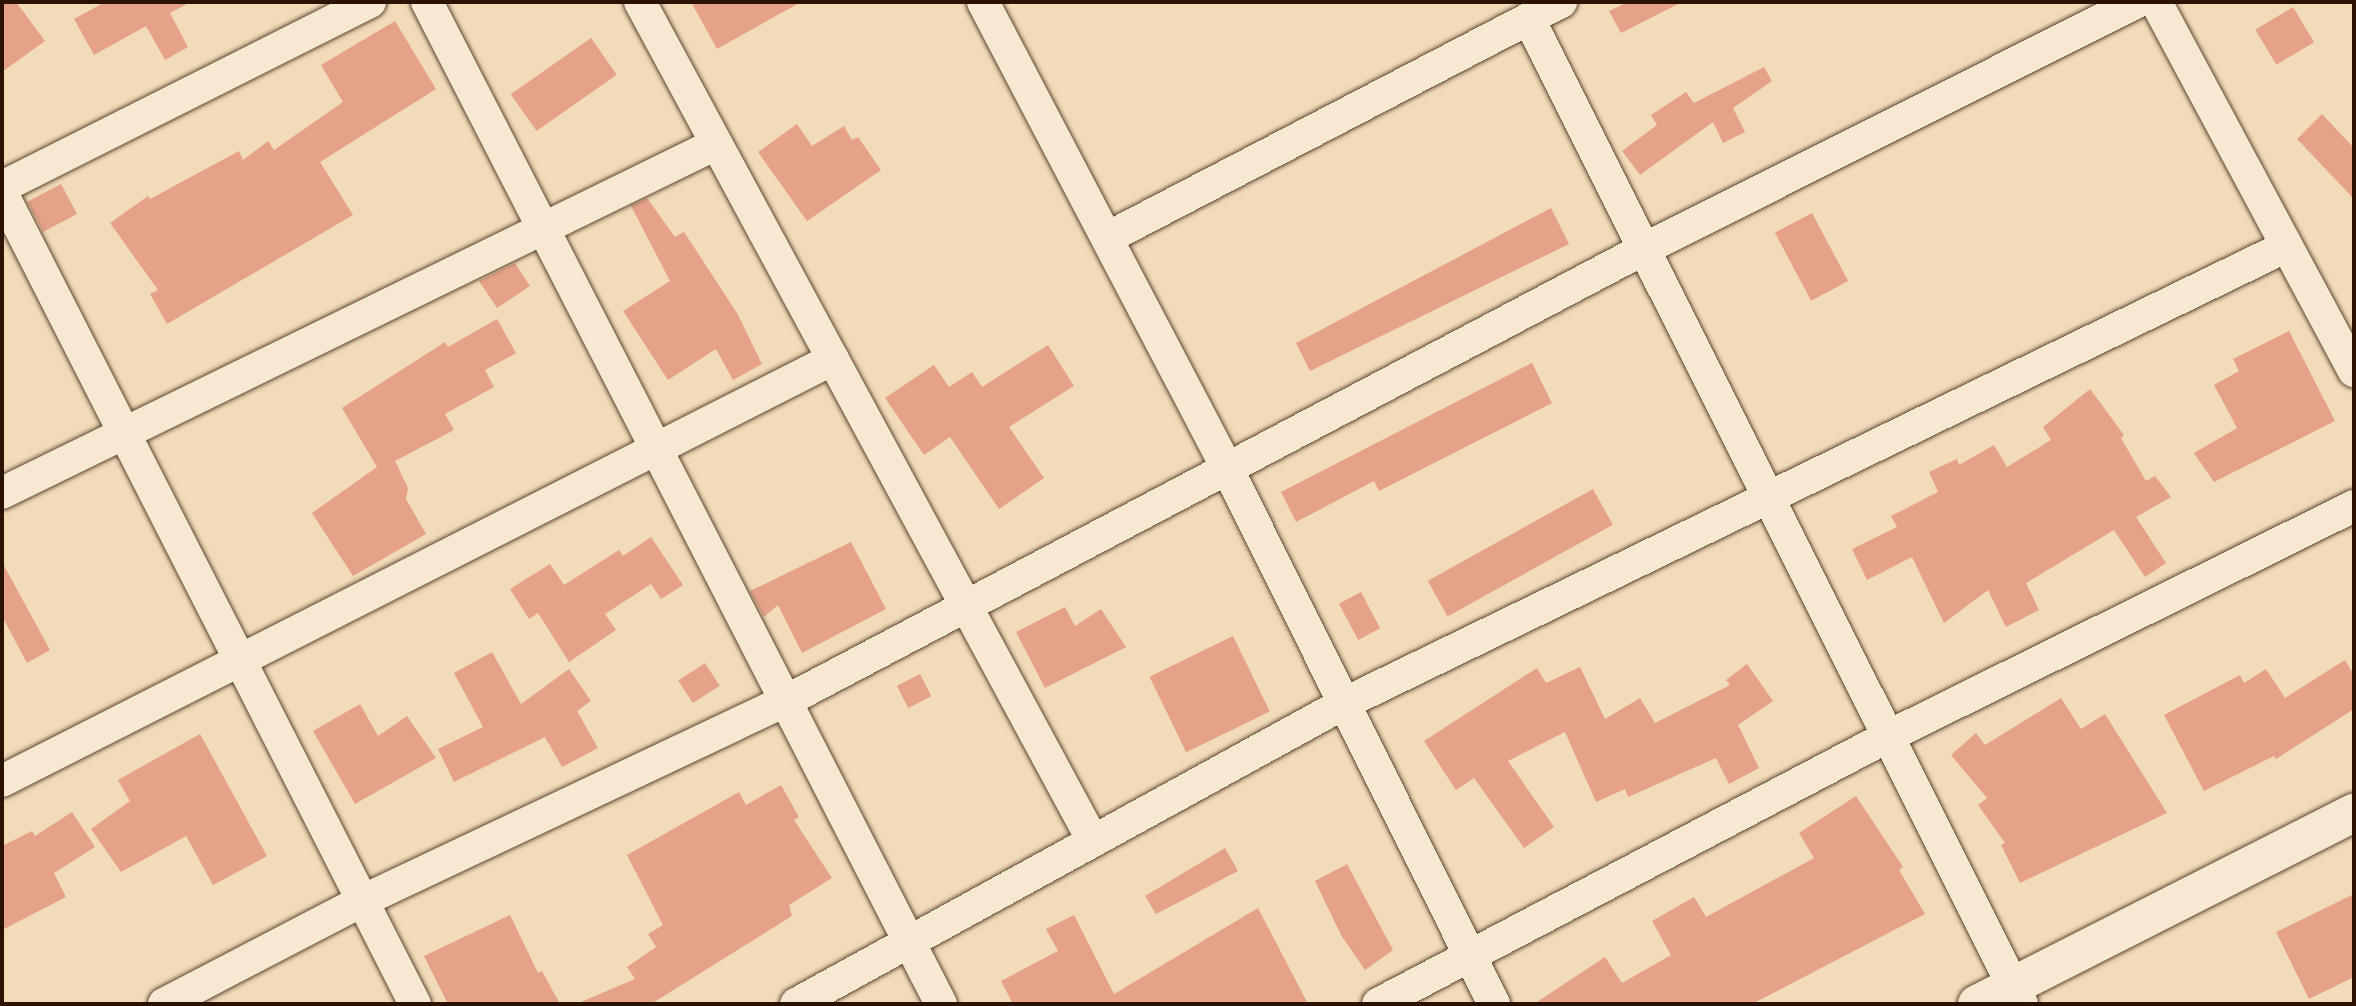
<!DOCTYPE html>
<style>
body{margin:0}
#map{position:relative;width:2356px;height:1006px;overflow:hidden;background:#f2dbb9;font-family:Vollkorn,serif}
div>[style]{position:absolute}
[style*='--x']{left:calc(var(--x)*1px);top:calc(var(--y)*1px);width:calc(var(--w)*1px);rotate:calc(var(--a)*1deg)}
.building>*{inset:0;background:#e5a287;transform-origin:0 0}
.roads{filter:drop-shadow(0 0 2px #5d4530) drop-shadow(0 0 2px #5d4530)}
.minor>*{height:32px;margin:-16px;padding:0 16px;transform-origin:16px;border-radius:16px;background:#f7e8d2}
.tertiary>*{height:38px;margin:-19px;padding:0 19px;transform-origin:19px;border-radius:19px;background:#f7e8d2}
span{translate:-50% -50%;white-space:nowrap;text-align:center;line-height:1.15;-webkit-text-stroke:7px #f7e8d2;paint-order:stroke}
.frame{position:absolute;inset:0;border:4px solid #2b1303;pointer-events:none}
</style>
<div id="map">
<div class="building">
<div style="clip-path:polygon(2px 2px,16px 2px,45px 41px,2px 72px)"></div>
<div style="clip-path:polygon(105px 2px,191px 2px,170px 13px,188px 47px,165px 60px,146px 26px,94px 55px,74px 19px)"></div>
<div style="clip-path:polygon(691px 2px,801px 2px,717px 49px)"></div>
<div style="clip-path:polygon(1628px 2px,1682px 2px,1621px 33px,1609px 11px)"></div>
<div style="left:2293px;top:7px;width:41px;height:44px;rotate:59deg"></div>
<div style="clip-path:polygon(395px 21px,436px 89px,320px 162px,353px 215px,167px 324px,150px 294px,158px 290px,110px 223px,148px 196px,150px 199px,239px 151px,243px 160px,268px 141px,274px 150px,343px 102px,321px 65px)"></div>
<div style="left:591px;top:38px;width:45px;height:98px;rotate:55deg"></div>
<div style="clip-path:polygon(1764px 67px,1772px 81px,1733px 108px,1745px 132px,1723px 143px,1713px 122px,1640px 175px,1622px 151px,1657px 125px,1651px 115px,1686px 92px,1694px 103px)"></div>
<div style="clip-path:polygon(2322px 114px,2354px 148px,2354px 199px,2297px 139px)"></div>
<div style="clip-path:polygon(797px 124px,812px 146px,844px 126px,852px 140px,858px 137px,881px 170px,807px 221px,758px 152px)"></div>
<div style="left:61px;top:184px;width:34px;height:38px;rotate:62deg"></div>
<div style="clip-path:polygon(647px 198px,675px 237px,684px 232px,737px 313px,762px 364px,733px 380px,716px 349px,668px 380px,623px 311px,670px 281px,631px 206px)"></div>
<div style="clip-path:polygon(1551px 208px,1569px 244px,1310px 371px,1296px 343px)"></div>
<div style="left:1812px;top:213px;width:77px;height:42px;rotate:62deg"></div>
<div style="clip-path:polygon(515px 263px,530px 286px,497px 308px,479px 281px)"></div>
<div style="clip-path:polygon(497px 319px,516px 353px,485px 370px,494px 387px,445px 414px,454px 430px,395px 461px,408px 488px,406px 499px,426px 534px,353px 576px,312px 513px,377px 467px,342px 408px,445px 342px,448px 347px)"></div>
<div style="clip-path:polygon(2289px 331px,2335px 421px,2214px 482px,2194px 453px,2237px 428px,2214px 385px,2239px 371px,2233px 359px)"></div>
<div style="clip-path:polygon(1048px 345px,1074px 386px,1009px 427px,1044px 478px,999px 509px,950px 437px,924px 455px,885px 398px,934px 365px,949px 387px,972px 372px,982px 387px)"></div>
<div style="clip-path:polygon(1532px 363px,1552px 403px,1379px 491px,1374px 481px,1296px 522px,1281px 492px)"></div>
<div style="clip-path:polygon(2090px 389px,2124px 435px,2121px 438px,2146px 481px,2155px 476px,2171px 497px,2136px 517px,2166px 563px,2145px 577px,2114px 530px,2026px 583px,2039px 610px,2006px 627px,1988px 590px,1944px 623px,1912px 557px,1867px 580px,1852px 549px,1897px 527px,1891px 516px,1938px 492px,1929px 472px,1957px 459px,1959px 465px,1994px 445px,2007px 467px,2051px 440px,2043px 427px)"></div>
<div style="left:1593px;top:489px;width:41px;height:189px;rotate:61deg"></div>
<div style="clip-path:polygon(651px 537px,683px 585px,661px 599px,651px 584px,605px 614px,616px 630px,569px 662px,538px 613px,529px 619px,510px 589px,550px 564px,564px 585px,619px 550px,623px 556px)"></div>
<div style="clip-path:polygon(851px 542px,886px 609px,802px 653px,778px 605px,764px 617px,750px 591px)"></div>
<div style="clip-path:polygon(2px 562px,50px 650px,27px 663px,2px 616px)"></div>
<div style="left:1361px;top:592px;width:41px;height:25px;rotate:62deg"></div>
<div style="clip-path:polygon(1065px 607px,1075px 626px,1101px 609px,1126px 647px,1045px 688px,1016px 632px)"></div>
<div style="left:1233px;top:636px;width:84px;height:93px;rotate:64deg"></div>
<div style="clip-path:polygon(492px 652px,521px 704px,569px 669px,591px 701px,577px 711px,598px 748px,562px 767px,545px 737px,454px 782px,438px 749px,483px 727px,454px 673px)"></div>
<div style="clip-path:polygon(2345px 660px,2354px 675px,2354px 709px,2276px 759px,2274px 756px,2204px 791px,2164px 715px,2240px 675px,2244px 683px,2266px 669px,2285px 698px)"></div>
<div style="left:705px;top:663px;width:27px;height:32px;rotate:57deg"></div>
<div style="clip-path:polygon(1747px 664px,1773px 701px,1738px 725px,1759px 768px,1729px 784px,1716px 758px,1628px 797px,1625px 789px,1596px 802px,1565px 732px,1508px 761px,1554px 827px,1524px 848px,1474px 778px,1456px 790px,1424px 741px,1537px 668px,1546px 683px,1580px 667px,1605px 719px,1640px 698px,1655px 723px,1730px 685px,1726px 680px)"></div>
<div style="left:920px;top:674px;width:25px;height:26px;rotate:63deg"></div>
<div style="clip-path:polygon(2061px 698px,2081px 729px,2105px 714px,2167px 813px,2020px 883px,2001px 845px,2005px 843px,1978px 805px,1987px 798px,1951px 755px,1976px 733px,1985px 745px)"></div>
<div style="clip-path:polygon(360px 704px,378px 736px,407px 716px,436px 758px,355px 804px,313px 731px)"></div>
<div style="clip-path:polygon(200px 734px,267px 856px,213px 885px,186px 836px,121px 872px,91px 829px,130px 801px,118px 780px)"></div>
<div style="clip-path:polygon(781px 785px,799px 817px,794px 820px,832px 878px,789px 905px,792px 916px,651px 1004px,576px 1004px,635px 979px,627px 967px,656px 947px,648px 934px,663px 925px,627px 855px,739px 792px,746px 805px)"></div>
<div style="clip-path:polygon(1856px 796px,1903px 867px,1899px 870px,1925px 914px,1752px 1004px,1534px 1004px,1605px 957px,1622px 983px,1671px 955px,1652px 921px,1694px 897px,1706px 917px,1814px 858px,1799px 833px)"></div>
<div style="clip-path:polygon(72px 812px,95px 847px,54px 873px,66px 897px,2px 930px,2px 846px,32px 831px,35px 836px)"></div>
<div style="clip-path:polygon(1225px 848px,1238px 871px,1156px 914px,1145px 896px)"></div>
<div style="clip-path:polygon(1347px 864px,1393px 950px,1365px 970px,1341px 935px,1315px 881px)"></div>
<div style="clip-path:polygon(2354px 894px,2354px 977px,2309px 999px,2276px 932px)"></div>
<div style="clip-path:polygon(1258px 908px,1308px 1004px,1013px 1004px,1001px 981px,1058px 951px,1046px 929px,1074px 915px,1114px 994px)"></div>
<div style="clip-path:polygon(510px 915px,538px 973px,542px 971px,560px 1004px,448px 1004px,424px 956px)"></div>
</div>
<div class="roads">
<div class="minor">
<div style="--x:427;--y:2;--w:1126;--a:62.84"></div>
<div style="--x:640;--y:2;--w:953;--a:61.63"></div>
<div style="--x:983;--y:2;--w:526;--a:62.36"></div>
<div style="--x:1227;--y:468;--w:599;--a:63.52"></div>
<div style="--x:2156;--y:2;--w:419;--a:61.8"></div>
<div style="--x:1529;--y:19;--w:1101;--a:63.41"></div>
<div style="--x:2;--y:187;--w:412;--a:-26.7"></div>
<div style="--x:2;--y:193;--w:910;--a:63.01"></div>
<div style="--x:1107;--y:238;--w:512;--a:-27.47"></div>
<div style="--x:2;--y:493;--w:795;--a:-26.05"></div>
<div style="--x:2;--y:781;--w:932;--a:-26.92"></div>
<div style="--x:164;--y:1004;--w:223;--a:-27.5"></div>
<div style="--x:362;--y:901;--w:469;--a:-25.3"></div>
<div style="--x:786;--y:701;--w:970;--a:-27.78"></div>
<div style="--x:1644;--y:249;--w:551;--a:-26.61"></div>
<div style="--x:796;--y:1004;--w:624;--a:-28.74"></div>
<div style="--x:1343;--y:704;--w:1049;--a:-25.88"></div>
<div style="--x:1378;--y:1004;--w:575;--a:-27.68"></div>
<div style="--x:1887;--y:737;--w:521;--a:-26.32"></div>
</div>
<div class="tertiary">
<div style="--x:1977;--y:1004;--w:423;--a:-26.9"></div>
</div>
</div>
<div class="frame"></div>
</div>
